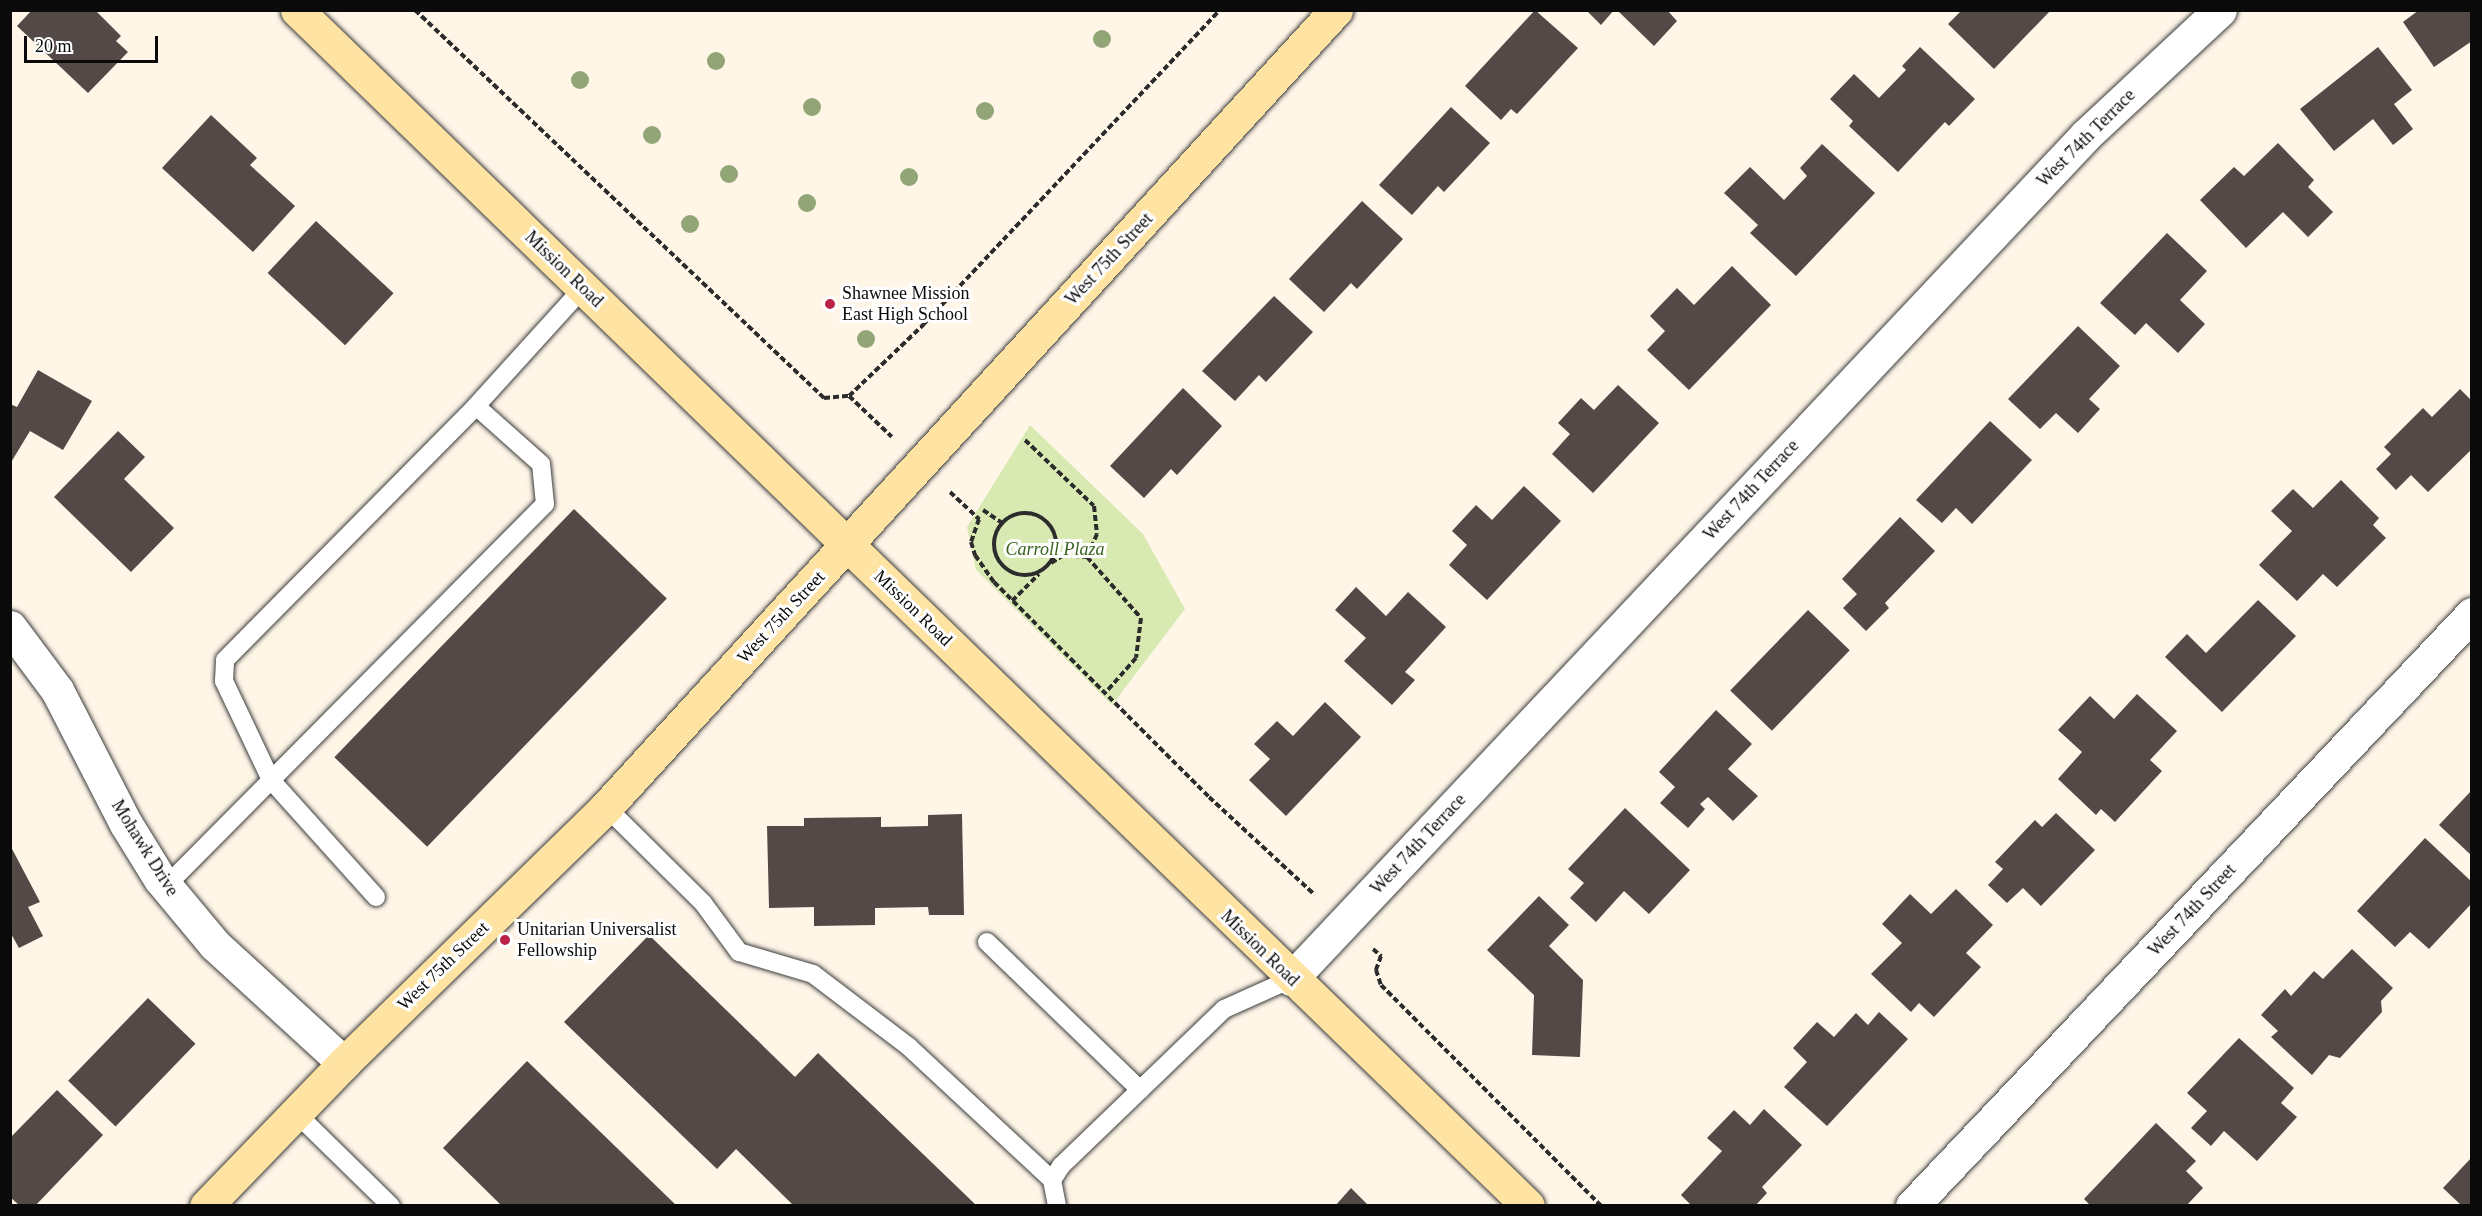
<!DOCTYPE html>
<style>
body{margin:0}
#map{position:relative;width:2482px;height:1216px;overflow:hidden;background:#fff6e8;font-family:"Times New Roman",serif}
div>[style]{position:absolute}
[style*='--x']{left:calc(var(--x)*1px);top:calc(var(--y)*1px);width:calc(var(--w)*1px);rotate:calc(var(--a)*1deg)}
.green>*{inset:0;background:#d9e9b2}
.building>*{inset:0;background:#534947;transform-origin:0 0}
.path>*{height:4px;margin-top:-2px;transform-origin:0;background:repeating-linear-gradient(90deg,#2c2c2c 0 6px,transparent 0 9px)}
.path>.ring{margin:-2px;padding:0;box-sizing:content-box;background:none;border:4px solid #2c2c2c;border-radius:50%}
.roads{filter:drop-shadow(0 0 2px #3d3d3d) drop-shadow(0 0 2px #3d3d3d)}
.lane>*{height:18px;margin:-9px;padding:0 9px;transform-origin:9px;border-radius:9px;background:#fff}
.street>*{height:33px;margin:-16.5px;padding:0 16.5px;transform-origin:16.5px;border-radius:16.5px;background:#fff}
.secondary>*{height:33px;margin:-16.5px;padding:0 16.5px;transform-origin:16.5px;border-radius:16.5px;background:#ffe3a3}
.trees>*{width:18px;height:18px;margin:-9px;border-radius:50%;background:#91a577}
.dots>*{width:16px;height:16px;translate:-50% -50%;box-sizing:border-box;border:3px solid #fff;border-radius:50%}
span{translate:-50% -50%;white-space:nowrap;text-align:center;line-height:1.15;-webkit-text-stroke:6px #fff;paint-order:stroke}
.street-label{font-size:18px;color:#0a0a0a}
.poi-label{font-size:18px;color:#0a0a0a}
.left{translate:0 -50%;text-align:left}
.park-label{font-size:18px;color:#37621b;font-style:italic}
.frame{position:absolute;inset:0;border:12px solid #0a0a0a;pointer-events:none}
.scale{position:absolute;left:24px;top:36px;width:134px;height:27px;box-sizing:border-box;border:3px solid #0a0a0a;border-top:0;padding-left:8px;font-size:18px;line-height:21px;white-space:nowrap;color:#0a0a0a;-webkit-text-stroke:4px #fff;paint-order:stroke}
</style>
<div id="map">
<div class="green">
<div style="clip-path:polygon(1030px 425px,1143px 534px,1185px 609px,1112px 705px,976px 570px,967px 527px)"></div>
</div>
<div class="building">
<div style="clip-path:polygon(32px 10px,95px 10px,121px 36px,116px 41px,128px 52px,88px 93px,17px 26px)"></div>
<div style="clip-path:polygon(1535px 10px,1578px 48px,1517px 114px,1511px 109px,1501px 120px,1465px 86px)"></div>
<div style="clip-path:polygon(1586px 10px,1614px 10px,1601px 25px)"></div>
<div style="clip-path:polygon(1617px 10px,1667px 10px,1677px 21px,1654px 46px)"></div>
<div style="clip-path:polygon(1962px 10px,2051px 10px,1994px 69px,1948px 24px)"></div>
<div style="clip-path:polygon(2419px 10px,2472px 10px,2472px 41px,2434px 67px,2403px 22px)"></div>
<div style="clip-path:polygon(1920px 47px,1975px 99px,1949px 126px,1945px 122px,1898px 172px,1849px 126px,1853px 121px,1830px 99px,1854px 74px,1879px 98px,1906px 70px,1902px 66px)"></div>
<div style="clip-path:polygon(2378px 47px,2412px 90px,2394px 104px,2413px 129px,2393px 145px,2373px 119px,2334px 151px,2300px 109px)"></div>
<div style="clip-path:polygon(1451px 107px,1490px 143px,1444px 192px,1438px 186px,1412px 215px,1379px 185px)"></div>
<div style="clip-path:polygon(211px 115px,257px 158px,250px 165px,295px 206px,253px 252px,162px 168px)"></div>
<div style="clip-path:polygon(2278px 143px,2314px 180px,2308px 187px,2333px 212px,2308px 237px,2283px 212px,2246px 248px,2200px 200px,2234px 167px,2244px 176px)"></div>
<div style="clip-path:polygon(1822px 144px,1875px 193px,1796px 276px,1750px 233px,1758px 225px,1724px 193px,1750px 167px,1784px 200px,1807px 176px,1800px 168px)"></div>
<div style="clip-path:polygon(1362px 201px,1403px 239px,1357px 289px,1351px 283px,1324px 312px,1289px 279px)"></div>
<div style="left:316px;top:221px;width:106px;height:71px;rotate:43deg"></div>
<div style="clip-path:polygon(2167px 233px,2207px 271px,2180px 300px,2205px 324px,2178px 353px,2146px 323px,2135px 335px,2100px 303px)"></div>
<div style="clip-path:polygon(1732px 266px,1771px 305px,1689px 390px,1647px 350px,1665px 331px,1650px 316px,1677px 288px,1694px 305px)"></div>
<div style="clip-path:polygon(1274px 296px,1313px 332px,1266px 382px,1259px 375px,1235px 401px,1202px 371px)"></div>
<div style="clip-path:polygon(2078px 326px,2120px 366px,2089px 399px,2100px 409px,2078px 433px,2056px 413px,2040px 429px,2008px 399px)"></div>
<div style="clip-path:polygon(38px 370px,92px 401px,63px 450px,30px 431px,10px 464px,10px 404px,17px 407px)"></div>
<div style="clip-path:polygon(1618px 385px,1659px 423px,1593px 493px,1552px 454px,1570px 434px,1558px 423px,1581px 398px,1594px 410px)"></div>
<div style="clip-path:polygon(1183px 388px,1222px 426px,1177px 475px,1171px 469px,1144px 498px,1110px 466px)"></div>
<div style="clip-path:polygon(2460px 389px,2472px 401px,2472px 449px,2428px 492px,2411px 475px,2396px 490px,2376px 469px,2391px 454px,2384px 447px,2423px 408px,2432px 417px)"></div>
<div style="clip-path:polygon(1990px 421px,2032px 460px,1972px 524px,1956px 508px,1942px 523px,1916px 500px)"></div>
<div style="clip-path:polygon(118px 431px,145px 457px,124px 479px,174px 528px,131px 572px,54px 497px)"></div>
<div style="clip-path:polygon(2341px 480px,2379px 518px,2373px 525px,2386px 538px,2337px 587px,2323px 574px,2297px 601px,2259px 565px,2292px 531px,2271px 511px,2293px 489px,2313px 508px)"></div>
<div style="clip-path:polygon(1524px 486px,1561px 521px,1487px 600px,1449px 565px,1467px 545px,1452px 531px,1476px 505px,1492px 520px)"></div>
<div style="left:574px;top:509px;width:129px;height:345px;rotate:44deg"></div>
<div style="clip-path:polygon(1900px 517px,1935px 551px,1885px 603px,1889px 608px,1866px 631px,1843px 608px,1857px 594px,1842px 579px)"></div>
<div style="clip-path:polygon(1356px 587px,1386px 616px,1408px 592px,1446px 627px,1405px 672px,1415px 680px,1392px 705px,1344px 661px,1366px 638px,1335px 610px)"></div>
<div style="clip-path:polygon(2258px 600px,2296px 636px,2222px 712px,2165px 657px,2187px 634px,2206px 653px)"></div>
<div style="left:1808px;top:610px;width:58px;height:112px;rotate:44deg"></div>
<div style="clip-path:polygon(2137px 694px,2177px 731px,2150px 760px,2162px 771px,2115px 822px,2101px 809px,2096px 815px,2058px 779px,2082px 752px,2058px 730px,2090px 696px,2114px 719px)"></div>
<div style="clip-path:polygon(1325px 702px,1361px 737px,1286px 816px,1249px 780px,1270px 759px,1254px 744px,1277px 721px,1293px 736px)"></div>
<div style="clip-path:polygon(1716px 710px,1752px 744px,1728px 769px,1758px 796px,1733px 821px,1708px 797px,1700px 804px,1705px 809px,1688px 828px,1660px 803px,1675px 787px,1659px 772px)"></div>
<div style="clip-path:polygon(2472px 790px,2472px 856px,2439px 825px)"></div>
<div style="clip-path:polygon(1625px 808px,1690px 870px,1649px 914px,1624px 891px,1596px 922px,1570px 898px,1584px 883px,1568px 869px)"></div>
<div style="clip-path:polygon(2056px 813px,2095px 850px,2041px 906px,2023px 888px,2007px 903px,1988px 885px,2003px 869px,1995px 862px,2035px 820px,2042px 827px)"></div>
<div style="clip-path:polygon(962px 814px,964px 915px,929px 915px,928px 907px,875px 908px,875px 925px,814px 926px,814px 907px,769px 908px,767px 826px,804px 826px,804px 818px,881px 817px,881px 827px,928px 826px,928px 815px)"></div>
<div style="clip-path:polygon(2425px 838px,2472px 882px,2472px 903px,2429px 949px,2410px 932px,2395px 947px,2357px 911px)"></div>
<div style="clip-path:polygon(10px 845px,40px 902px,28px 907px,43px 936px,19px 948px,10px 932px)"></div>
<div style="clip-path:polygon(1956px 889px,1993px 925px,1966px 953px,1981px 967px,1934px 1017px,1919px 1003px,1911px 1012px,1871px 974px,1902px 943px,1882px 924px,1910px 894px,1931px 914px)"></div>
<div style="clip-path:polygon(1539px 896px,1569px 925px,1549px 946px,1583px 980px,1580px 1057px,1532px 1055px,1534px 995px,1487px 950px)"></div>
<div style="clip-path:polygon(649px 935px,795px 1077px,818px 1053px,977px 1206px,794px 1206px,736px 1149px,717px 1169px,564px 1022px)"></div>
<div style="clip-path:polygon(2352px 949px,2393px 988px,2381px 1001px,2382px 1012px,2340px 1058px,2329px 1055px,2312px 1075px,2271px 1037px,2278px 1031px,2261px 1015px,2285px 989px,2291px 996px,2314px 971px,2323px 979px)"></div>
<div style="left:148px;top:998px;width:66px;height:115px;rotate:44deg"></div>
<div style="clip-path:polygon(1879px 1012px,1908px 1039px,1827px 1126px,1784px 1087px,1807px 1062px,1793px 1048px,1817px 1022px,1834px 1037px,1856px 1013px,1868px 1025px)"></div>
<div style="clip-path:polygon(2239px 1038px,2294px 1088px,2281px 1103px,2297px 1117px,2257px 1161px,2224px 1131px,2211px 1146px,2191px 1128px,2207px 1111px,2187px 1093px)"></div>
<div style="clip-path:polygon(527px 1061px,677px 1206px,502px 1206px,443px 1148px)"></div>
<div style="clip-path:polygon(57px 1090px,103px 1135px,35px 1206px,20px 1206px,10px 1197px,10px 1138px)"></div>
<div style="clip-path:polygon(1764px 1109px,1802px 1145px,1762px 1187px,1767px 1193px,1755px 1206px,1692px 1206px,1681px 1195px,1722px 1151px,1707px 1138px,1734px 1110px,1750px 1125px)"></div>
<div style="clip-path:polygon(2156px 1123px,2196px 1161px,2186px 1171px,2203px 1188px,2186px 1206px,2091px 1206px,2084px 1199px)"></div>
<div style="clip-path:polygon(2472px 1157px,2472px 1206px,2462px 1206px,2443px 1188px)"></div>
<div style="clip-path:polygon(1351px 1188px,1369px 1206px,1335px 1206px)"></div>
</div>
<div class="path">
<div style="--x:415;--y:10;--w:564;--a:43.49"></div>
<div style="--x:824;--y:398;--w:25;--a:-5"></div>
<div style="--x:849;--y:396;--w:103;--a:-43.8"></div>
<div style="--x:923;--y:325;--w:433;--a:-46.7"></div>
<div style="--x:849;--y:396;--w:59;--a:43.6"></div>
<div style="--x:1025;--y:440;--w:95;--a:43.7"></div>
<div style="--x:1094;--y:506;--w:28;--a:84"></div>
<div style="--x:1097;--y:534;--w:25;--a:113"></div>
<div style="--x:1087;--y:557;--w:81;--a:48.5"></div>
<div style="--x:1141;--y:618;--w:40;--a:97.1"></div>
<div style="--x:1136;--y:658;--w:45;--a:131.4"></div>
<div style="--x:950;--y:492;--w:40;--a:43"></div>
<div style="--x:979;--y:519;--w:24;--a:109"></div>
<div style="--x:971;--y:542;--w:14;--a:73"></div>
<div style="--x:975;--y:555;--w:33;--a:55"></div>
<div style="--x:994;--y:582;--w:304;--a:45"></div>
<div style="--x:1209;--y:797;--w:144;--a:42.8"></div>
<div style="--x:983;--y:510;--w:23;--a:34"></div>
<div class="ring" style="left:994px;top:513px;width:58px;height:58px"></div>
<div style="--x:1051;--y:563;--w:15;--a:-32"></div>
<div style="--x:1064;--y:555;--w:23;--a:5"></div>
<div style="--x:1012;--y:601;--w:38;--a:-45"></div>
<div style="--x:1373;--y:949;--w:11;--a:41"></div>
<div style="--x:1381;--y:956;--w:15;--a:110"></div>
<div style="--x:1376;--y:970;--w:16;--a:72"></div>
<div style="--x:1381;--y:985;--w:312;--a:45.1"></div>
</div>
<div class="roads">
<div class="lane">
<div style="--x:606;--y:807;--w:136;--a:44.7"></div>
<div style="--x:703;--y:903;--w:61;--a:53.7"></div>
<div style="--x:739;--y:952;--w:77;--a:16.6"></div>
<div style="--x:813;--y:974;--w:121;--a:37.2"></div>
<div style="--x:909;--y:1047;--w:195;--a:42.9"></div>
<div style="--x:1052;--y:1180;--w:17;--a:-57"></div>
<div style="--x:1061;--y:1166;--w:226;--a:-43.9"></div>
<div style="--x:1224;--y:1009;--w:73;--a:-24.1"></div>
<div style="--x:166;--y:886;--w:538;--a:-45.23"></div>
<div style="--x:545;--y:504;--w:40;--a:-95.7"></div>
<div style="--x:541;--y:464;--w:87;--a:-138.3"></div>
<div style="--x:476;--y:406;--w:159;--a:-47.8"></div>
<div style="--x:376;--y:897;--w:157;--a:-131.9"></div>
<div style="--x:271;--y:780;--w:110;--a:-115.4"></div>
<div style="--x:224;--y:681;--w:21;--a:-87"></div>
<div style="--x:225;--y:660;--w:357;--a:-45.3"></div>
<div style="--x:987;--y:942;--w:213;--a:44"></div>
<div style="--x:296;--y:1113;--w:133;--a:44.4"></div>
<div style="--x:1052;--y:1180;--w:26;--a:79"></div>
</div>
<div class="street">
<div style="--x:10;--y:627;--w:79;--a:53.3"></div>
<div style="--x:57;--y:690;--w:151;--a:62.8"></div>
<div style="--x:126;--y:824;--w:65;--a:58.3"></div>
<div style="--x:160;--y:879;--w:86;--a:50.2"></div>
<div style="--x:215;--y:945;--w:175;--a:42.5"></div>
<div style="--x:1291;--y:979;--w:1159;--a:-46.71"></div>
<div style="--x:2086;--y:135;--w:183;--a:-43"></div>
<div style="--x:1912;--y:1206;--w:815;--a:-46.59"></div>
</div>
<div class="secondary">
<div style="--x:297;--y:10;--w:1716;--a:44.17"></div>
<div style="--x:206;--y:1206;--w:199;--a:-46"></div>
<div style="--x:344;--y:1063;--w:366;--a:-44.3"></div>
<div style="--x:606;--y:807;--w:1081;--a:-47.51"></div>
</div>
</div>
<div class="trees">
<div style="left:1102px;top:39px"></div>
<div style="left:716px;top:61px"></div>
<div style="left:580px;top:80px"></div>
<div style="left:812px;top:107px"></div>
<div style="left:985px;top:111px"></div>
<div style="left:652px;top:135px"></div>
<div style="left:729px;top:174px"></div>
<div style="left:909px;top:177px"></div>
<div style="left:807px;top:203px"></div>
<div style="left:690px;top:224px"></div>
<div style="left:866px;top:339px"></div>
</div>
<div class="dots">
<div style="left:830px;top:304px;background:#bb2146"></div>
<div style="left:505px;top:940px;background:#bb2146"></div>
</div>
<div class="street-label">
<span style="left:2086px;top:138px;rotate:-45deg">West 74th Terrace</span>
<span style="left:1109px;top:259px;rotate:-47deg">West 75th Street</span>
<span style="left:564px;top:269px;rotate:44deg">Mission Road</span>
<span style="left:1751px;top:490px;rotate:-47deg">West 74th Terrace</span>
<span style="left:913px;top:608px;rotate:44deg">Mission Road</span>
<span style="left:781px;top:617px;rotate:-47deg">West 75th Street</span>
<span style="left:1418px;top:844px;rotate:-47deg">West 74th Terrace</span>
<span style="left:145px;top:848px;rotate:58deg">Mohawk Drive</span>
<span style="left:2192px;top:910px;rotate:-47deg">West 74th Street</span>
<span style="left:1260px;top:948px;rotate:44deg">Mission Road</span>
<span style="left:443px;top:966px;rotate:-44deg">West 75th Street</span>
</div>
<div class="poi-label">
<span class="left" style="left:842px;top:304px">Shawnee Mission<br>East High School</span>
<span class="left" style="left:517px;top:940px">Unitarian Universalist<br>Fellowship</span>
</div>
<div class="park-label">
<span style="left:1055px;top:549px">Carroll Plaza</span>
</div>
<div class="frame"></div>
<div class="scale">20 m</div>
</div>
